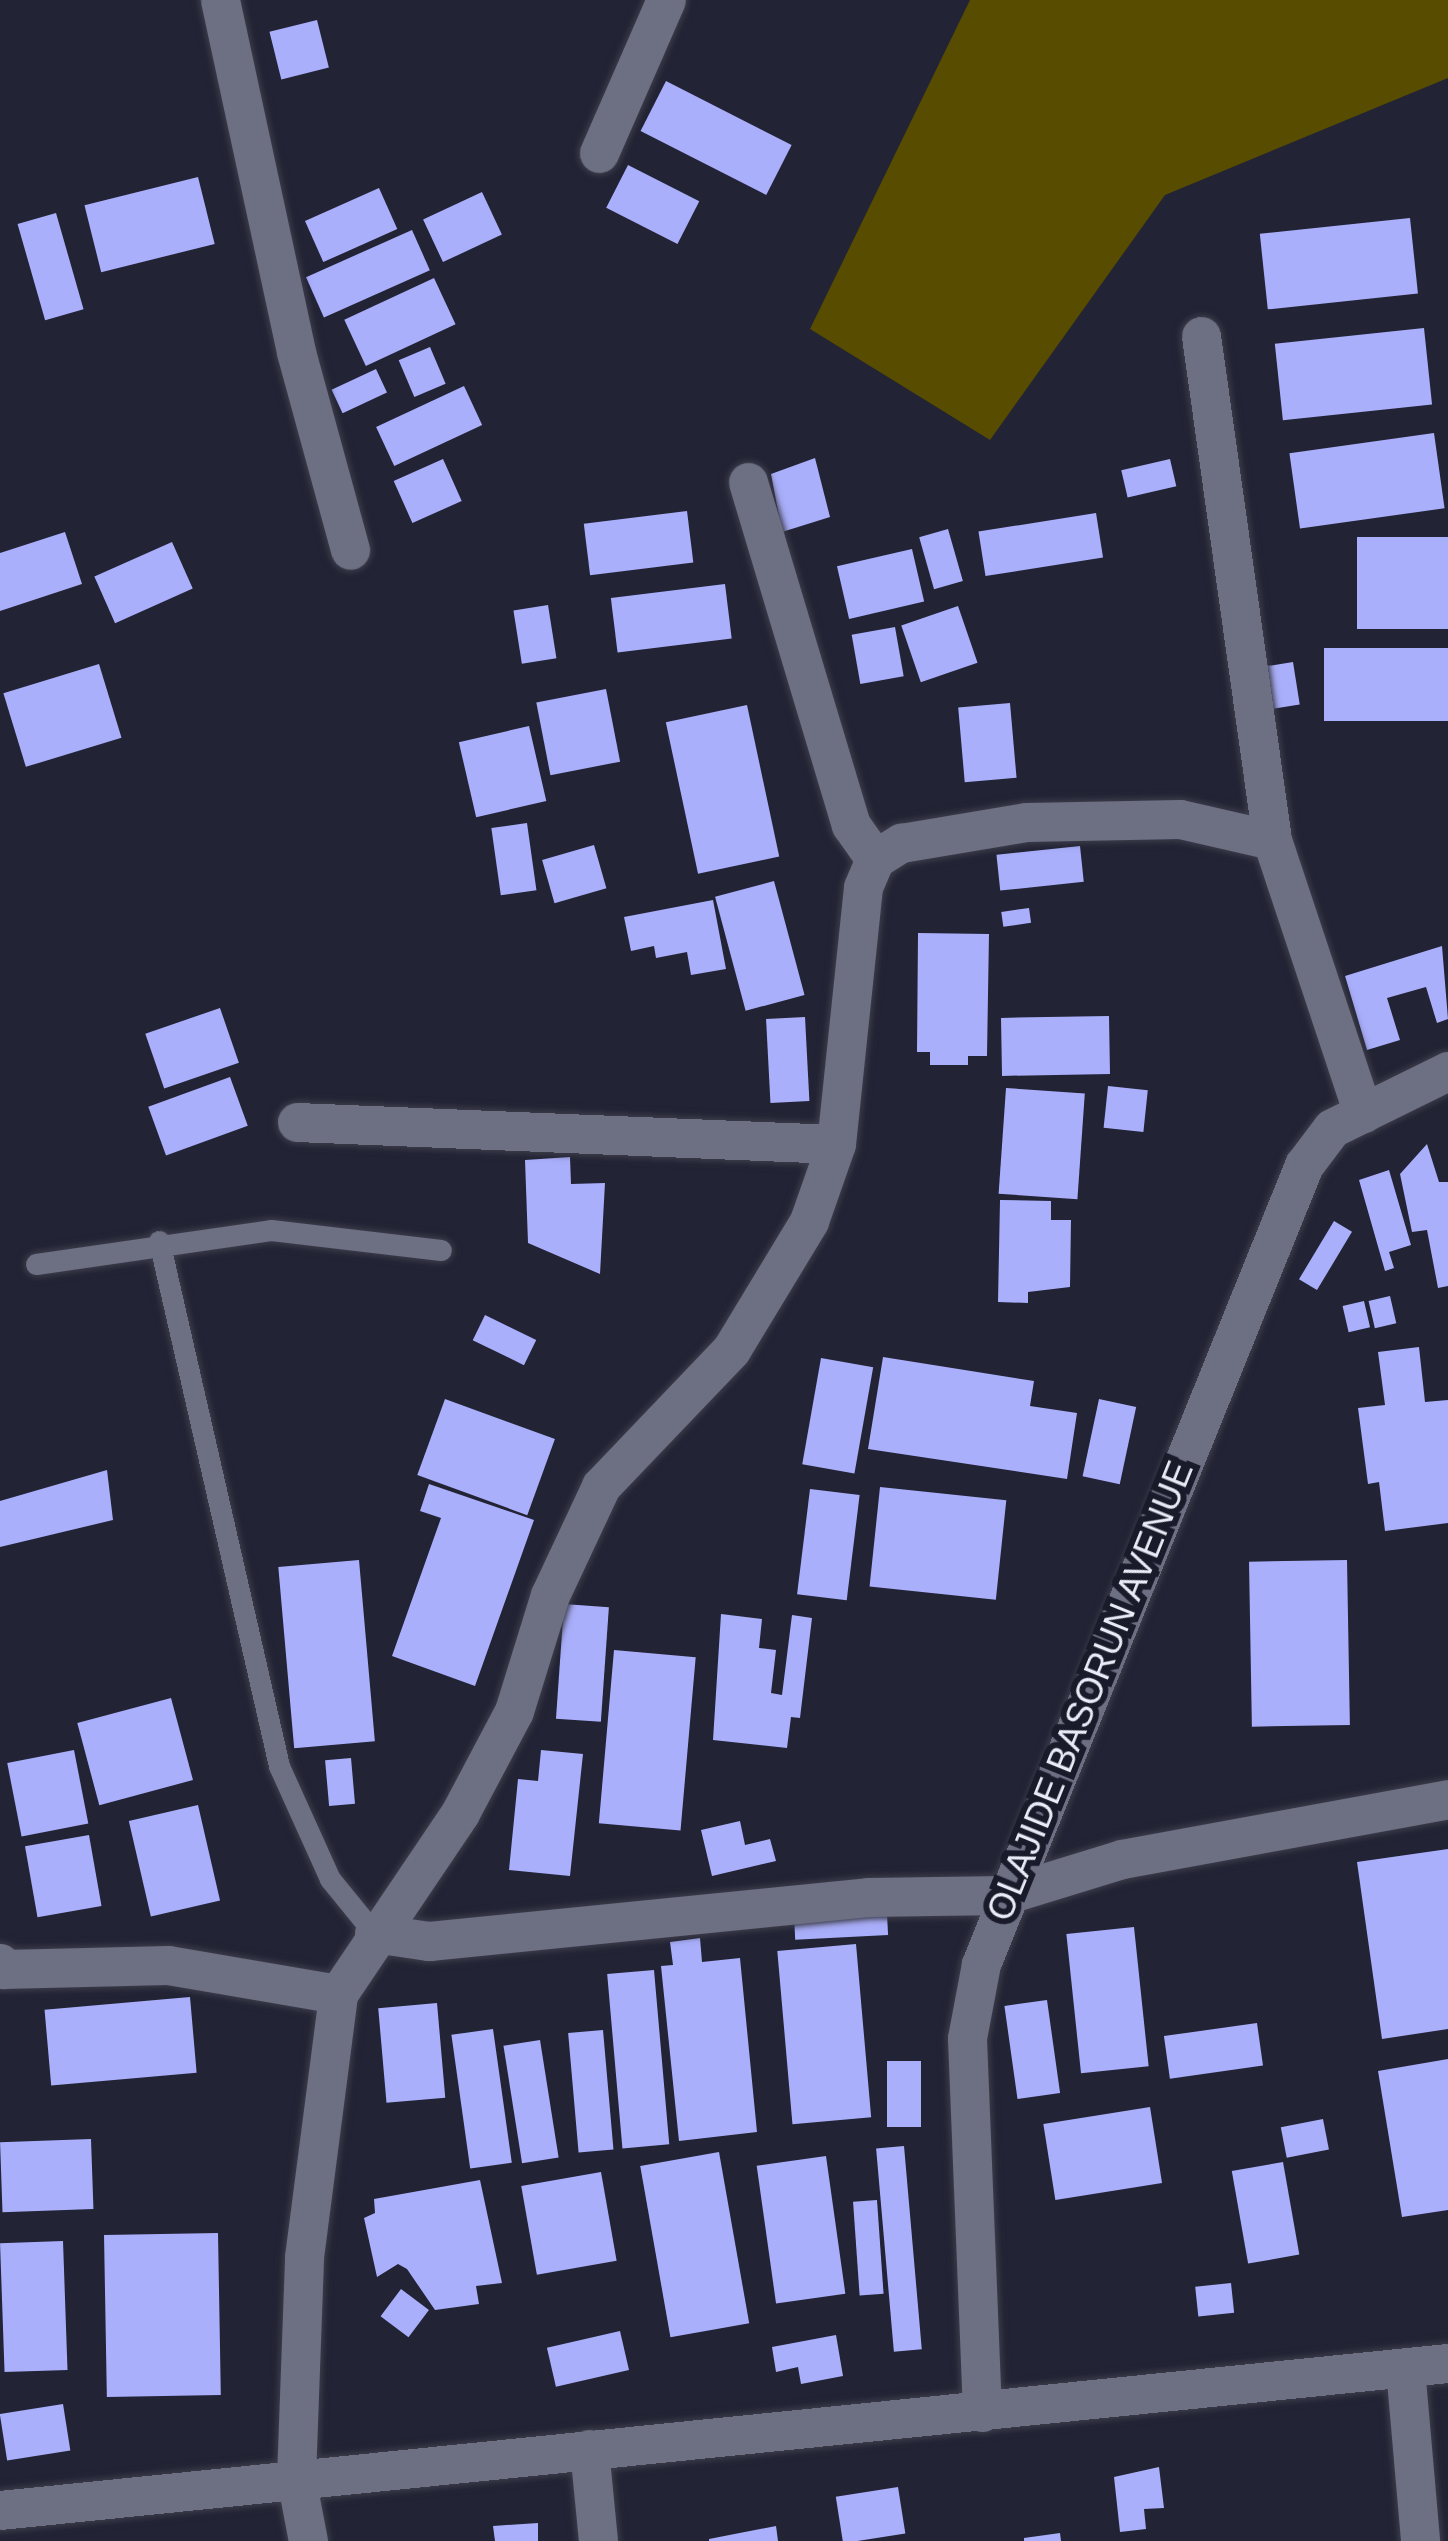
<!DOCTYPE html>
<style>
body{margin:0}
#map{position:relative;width:1448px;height:2541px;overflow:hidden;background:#222334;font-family:Arial,sans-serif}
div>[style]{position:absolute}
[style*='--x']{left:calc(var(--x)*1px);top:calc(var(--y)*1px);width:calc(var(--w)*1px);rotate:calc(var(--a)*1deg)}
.forest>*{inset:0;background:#574c00}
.building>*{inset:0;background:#aaaffb;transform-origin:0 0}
.roads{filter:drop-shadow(0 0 3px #3d3d4b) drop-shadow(0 0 3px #3d3d4b)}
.service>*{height:21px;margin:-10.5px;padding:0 10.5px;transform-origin:10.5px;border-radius:10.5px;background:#6d6f83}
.minor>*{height:39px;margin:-19.5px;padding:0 19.5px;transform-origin:19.5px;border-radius:19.5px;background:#6d6f83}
span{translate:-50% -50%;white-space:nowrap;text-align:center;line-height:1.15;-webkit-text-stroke:12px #191a2a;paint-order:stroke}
.street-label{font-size:36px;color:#e9ebf6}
</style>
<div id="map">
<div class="forest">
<div style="clip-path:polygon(970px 0,1448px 0,1448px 78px,1165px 195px,990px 440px,810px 329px)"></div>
</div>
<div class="building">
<div style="left:317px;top:20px;width:49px;height:49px;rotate:76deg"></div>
<div style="left:666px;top:81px;width:141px;height:56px;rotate:27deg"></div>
<div style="left:628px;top:165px;width:80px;height:48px;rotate:27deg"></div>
<div style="left:198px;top:177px;width:69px;height:117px;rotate:76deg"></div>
<div style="left:379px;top:188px;width:45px;height:81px;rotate:66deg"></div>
<div style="left:482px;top:192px;width:47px;height:65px;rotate:65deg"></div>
<div style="left:56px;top:213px;width:100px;height:40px;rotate:74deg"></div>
<div style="left:1410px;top:218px;width:76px;height:151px;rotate:84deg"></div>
<div style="left:412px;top:230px;width:44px;height:116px;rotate:66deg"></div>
<div style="left:434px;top:278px;width:51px;height:99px;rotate:65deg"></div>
<div style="left:1424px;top:328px;width:77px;height:150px;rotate:84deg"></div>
<div style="left:430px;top:347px;width:40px;height:34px;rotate:67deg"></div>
<div style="left:376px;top:369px;width:26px;height:49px;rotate:65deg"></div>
<div style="left:464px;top:386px;width:43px;height:97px;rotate:65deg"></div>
<div style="left:1434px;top:433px;width:76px;height:146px;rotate:82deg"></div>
<div style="clip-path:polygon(815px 458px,830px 517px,782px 532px,771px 474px)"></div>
<div style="left:443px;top:459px;width:46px;height:54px;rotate:66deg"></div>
<div style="left:1170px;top:459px;width:28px;height:50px;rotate:77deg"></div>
<div style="left:687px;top:511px;width:52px;height:104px;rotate:83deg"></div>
<div style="left:1096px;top:513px;width:45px;height:119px;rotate:81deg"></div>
<div style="left:948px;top:529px;width:54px;height:30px;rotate:74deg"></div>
<div style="clip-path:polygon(65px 532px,82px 584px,0 611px,0 553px)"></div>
<div style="left:1448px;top:537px;width:92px;height:91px;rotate:90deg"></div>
<div style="left:172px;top:542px;width:51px;height:85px;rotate:66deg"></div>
<div style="left:912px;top:549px;width:54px;height:77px;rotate:77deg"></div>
<div style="left:725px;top:584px;width:55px;height:115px;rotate:83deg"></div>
<div style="left:548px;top:605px;width:54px;height:35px;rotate:81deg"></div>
<div style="left:958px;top:606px;width:60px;height:60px;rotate:71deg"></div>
<div style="left:895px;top:627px;width:50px;height:44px;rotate:80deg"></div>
<div style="left:1448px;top:648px;width:73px;height:124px;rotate:90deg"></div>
<div style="left:1293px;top:662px;width:43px;height:31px;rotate:81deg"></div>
<div style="left:99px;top:664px;width:77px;height:100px;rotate:73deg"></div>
<div style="left:606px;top:689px;width:74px;height:71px;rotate:79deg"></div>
<div style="left:1010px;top:703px;width:75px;height:52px;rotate:85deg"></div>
<div style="left:747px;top:705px;width:155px;height:83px;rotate:78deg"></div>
<div style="left:529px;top:726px;width:77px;height:72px;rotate:77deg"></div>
<div style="left:527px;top:823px;width:68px;height:36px;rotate:82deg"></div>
<div style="left:594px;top:845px;width:45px;height:54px;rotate:74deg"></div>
<div style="left:1080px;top:846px;width:36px;height:84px;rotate:84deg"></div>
<div style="left:774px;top:881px;width:118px;height:61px;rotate:75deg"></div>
<div style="clip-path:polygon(713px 900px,726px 969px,691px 975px,687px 952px,656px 958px,654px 946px,631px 951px,624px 917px)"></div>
<div style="left:1029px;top:908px;width:15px;height:28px;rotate:82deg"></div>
<div style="clip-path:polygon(918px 933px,989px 934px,987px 1056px,968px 1056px,968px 1065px,930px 1065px,930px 1052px,917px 1052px)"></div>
<div style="clip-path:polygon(1442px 946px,1448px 1019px,1437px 1023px,1426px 987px,1387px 998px,1400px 1040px,1367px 1050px,1345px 976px)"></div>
<div style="left:220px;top:1008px;width:58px;height:79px;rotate:71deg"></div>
<div style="left:1109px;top:1016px;width:58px;height:108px;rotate:89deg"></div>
<div style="left:805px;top:1017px;width:84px;height:39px;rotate:87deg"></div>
<div style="left:230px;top:1077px;width:52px;height:87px;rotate:70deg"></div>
<div style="left:1108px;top:1086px;width:40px;height:42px;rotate:6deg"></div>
<div style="left:1006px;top:1088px;width:79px;height:106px;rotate:4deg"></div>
<div style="clip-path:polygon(1427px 1144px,1439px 1182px,1448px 1182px,1448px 1286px,1438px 1288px,1427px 1230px,1412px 1232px,1400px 1174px)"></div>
<div style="clip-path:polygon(570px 1157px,571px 1184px,605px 1183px,600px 1274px,528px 1243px,525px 1160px)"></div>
<div style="clip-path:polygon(1389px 1170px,1411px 1245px,1389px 1252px,1394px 1268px,1385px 1271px,1359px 1180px)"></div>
<div style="clip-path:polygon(1000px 1200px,1051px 1201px,1051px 1220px,1071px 1220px,1070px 1287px,1028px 1292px,1028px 1303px,998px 1302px)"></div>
<div style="left:1334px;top:1221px;width:21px;height:68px;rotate:31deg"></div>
<div style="left:1390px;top:1296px;width:28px;height:22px;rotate:77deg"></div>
<div style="left:1364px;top:1301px;width:27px;height:22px;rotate:77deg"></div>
<div style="left:485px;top:1315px;width:57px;height:28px;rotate:26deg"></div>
<div style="clip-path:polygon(1419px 1347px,1425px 1402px,1448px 1400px,1448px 1523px,1385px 1531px,1379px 1482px,1368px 1484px,1358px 1408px,1385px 1405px,1378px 1352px)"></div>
<div style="clip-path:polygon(883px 1357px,1034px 1381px,1030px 1406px,1077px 1413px,1067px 1479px,868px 1449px)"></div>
<div style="left:821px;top:1358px;width:53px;height:108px;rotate:10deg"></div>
<div style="left:445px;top:1399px;width:117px;height:81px;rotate:20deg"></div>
<div style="left:1099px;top:1399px;width:38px;height:79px;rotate:12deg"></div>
<div style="clip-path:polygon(107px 1470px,113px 1520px,0 1547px,0 1501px)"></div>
<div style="clip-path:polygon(429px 1484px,534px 1520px,475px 1686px,392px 1656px,441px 1518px,420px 1511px)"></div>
<div style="left:880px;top:1487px;width:127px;height:100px;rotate:6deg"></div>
<div style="left:810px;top:1489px;width:50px;height:106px;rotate:7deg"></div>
<div style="left:359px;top:1560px;width:182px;height:81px;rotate:85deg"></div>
<div style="left:1347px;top:1560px;width:165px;height:98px;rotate:89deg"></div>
<div style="left:564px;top:1604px;width:45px;height:115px;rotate:4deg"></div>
<div style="clip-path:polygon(721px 1614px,762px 1619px,759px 1648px,776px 1650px,771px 1693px,782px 1695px,792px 1615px,812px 1618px,800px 1718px,791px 1717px,787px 1748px,713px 1740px)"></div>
<div style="left:614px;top:1650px;width:82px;height:174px;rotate:5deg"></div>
<div style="left:171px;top:1698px;width:85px;height:97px;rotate:75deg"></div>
<div style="left:74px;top:1750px;width:75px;height:68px;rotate:79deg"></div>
<div style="clip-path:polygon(541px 1750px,583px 1754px,570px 1876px,509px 1870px,518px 1779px,538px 1781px)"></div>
<div style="left:351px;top:1758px;width:46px;height:26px;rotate:85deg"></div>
<div style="left:198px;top:1805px;width:98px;height:71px;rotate:77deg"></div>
<div style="clip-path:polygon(740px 1821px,745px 1845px,770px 1839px,776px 1861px,712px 1876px,701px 1830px)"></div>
<div style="left:89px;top:1835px;width:72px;height:65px;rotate:80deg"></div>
<div style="clip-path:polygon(1448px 1849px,1448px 2029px,1382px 2039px,1357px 1862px)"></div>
<div style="left:887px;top:1914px;width:21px;height:93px;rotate:87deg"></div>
<div style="left:1134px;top:1927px;width:140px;height:68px;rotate:84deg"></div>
<div style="clip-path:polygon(700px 1938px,702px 1962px,740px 1958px,757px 2132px,679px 2141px,661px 1966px,673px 1965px,670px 1942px)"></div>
<div style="left:856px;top:1944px;width:174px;height:79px;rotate:85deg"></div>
<div style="left:654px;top:1970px;width:175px;height:47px;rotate:85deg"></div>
<div style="left:190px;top:1997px;width:76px;height:146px;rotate:85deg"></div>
<div style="left:1047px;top:2000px;width:94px;height:43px;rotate:82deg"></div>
<div style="left:437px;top:2003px;width:95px;height:59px;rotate:85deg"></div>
<div style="left:1257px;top:2023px;width:43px;height:94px;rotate:82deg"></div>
<div style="left:493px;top:2029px;width:135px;height:42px;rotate:82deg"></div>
<div style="left:603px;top:2030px;width:120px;height:35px;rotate:85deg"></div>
<div style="left:540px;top:2040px;width:119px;height:37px;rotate:81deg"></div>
<div style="clip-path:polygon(1448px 2059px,1448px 2210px,1402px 2217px,1378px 2071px)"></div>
<div style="left:921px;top:2061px;width:66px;height:34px;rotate:90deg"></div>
<div style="left:1150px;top:2107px;width:77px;height:108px;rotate:81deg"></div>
<div style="left:1323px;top:2119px;width:31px;height:43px;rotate:79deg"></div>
<div style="left:91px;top:2139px;width:70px;height:91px;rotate:88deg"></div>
<div style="left:904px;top:2146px;width:204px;height:28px;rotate:85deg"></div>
<div style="left:719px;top:2152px;width:174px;height:80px;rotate:80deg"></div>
<div style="left:826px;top:2156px;width:139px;height:70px;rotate:82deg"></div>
<div style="left:1283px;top:2162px;width:94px;height:52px;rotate:80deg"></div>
<div style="left:601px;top:2172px;width:90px;height:81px;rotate:80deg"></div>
<div style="clip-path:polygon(480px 2180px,502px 2283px,476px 2286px,479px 2304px,435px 2310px,407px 2269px,398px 2264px,377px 2277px,364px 2218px,375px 2213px,374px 2199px)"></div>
<div style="left:877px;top:2200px;width:94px;height:24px;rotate:86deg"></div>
<div style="left:218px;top:2233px;width:162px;height:114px;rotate:89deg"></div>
<div style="left:63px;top:2241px;width:129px;height:63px;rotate:88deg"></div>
<div style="left:1231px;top:2283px;width:30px;height:36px;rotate:84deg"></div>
<div style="left:401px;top:2289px;width:35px;height:34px;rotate:37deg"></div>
<div style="left:620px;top:2331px;width:40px;height:75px;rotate:77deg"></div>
<div style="clip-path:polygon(836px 2335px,843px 2376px,801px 2384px,798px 2367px,776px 2372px,772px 2347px)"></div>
<div style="left:63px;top:2404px;width:47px;height:64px;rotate:81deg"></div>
<div style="clip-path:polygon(1159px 2467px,1164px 2508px,1144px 2509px,1146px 2529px,1120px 2532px,1114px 2477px)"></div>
<div style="left:898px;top:2487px;width:47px;height:63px;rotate:81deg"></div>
<div style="clip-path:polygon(538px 2523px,538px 2541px,495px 2541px,493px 2526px)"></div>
<div style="clip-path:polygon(776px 2526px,778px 2541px,709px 2541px,709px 2539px)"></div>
<div style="clip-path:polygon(1060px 2533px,1061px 2541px,1024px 2541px,1024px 2538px)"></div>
</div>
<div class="roads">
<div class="service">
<div style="--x:159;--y:1241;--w:539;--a:77.12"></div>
<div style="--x:279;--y:1766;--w:124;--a:65.7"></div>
<div style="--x:330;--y:1879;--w:70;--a:50.8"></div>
<div style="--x:36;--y:1264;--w:237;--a:-8.2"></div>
<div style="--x:271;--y:1230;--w:171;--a:6.7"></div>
</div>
<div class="minor">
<div style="--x:220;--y:0;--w:360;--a:77.8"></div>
<div style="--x:296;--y:352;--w:205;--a:74.7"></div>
<div style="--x:599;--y:153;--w:167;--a:-66.4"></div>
<div style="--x:1201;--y:336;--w:509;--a:81.98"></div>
<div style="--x:748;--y:482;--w:358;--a:73.3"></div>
<div style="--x:851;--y:825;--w:42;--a:54.8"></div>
<div style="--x:297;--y:1122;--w:539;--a:2.34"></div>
<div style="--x:374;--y:1933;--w:56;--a:8.3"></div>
<div style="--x:429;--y:1941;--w:441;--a:-5.7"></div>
<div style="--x:868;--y:1897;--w:137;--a:-0.8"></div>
<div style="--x:1005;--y:1895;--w:122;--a:-17.1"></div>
<div style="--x:1122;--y:1859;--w:331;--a:-10.4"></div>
<div style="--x:0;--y:1963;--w:7;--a:63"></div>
<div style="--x:3;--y:1969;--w:165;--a:-1.4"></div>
<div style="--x:168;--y:1965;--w:172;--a:9.7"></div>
<div style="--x:1405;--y:2368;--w:174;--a:85"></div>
<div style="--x:982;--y:2412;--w:374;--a:-92.3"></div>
<div style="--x:967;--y:2038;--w:75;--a:-79.3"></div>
<div style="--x:981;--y:1964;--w:862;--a:-67.99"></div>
<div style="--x:1304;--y:1165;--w:46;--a:-52.9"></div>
<div style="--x:1332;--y:1128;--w:129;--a:-26.2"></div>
<div style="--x:589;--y:2449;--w:92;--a:84.4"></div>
<div style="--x:0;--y:2510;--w:1455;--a:-5.8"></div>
<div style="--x:308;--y:2541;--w:64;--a:-100.8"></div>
<div style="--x:296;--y:2478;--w:221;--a:-87.9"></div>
<div style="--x:304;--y:2257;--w:265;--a:-82.6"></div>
<div style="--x:338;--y:1994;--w:218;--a:-56"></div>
<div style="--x:460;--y:1813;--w:115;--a:-62.1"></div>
<div style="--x:514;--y:1711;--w:121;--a:-72.8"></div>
<div style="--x:550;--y:1595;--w:120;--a:-64.9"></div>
<div style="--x:601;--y:1486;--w:188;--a:-46.3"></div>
<div style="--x:731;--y:1350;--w:151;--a:-58.8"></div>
<div style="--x:809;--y:1221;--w:82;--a:-70.7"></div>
<div style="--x:836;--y:1144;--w:258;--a:-84"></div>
<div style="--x:863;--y:887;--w:30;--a:-67"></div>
<div style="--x:875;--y:859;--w:31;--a:-32"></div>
<div style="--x:901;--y:843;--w:127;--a:-9.5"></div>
<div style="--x:1026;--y:822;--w:154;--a:-1.1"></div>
<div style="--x:1180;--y:819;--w:94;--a:12.9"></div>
<div style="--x:1272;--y:840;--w:288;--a:71.6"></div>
</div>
</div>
<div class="street-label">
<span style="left:1090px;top:1691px;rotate:-68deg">OLAJIDE BASORUN AVENUE</span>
</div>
</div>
